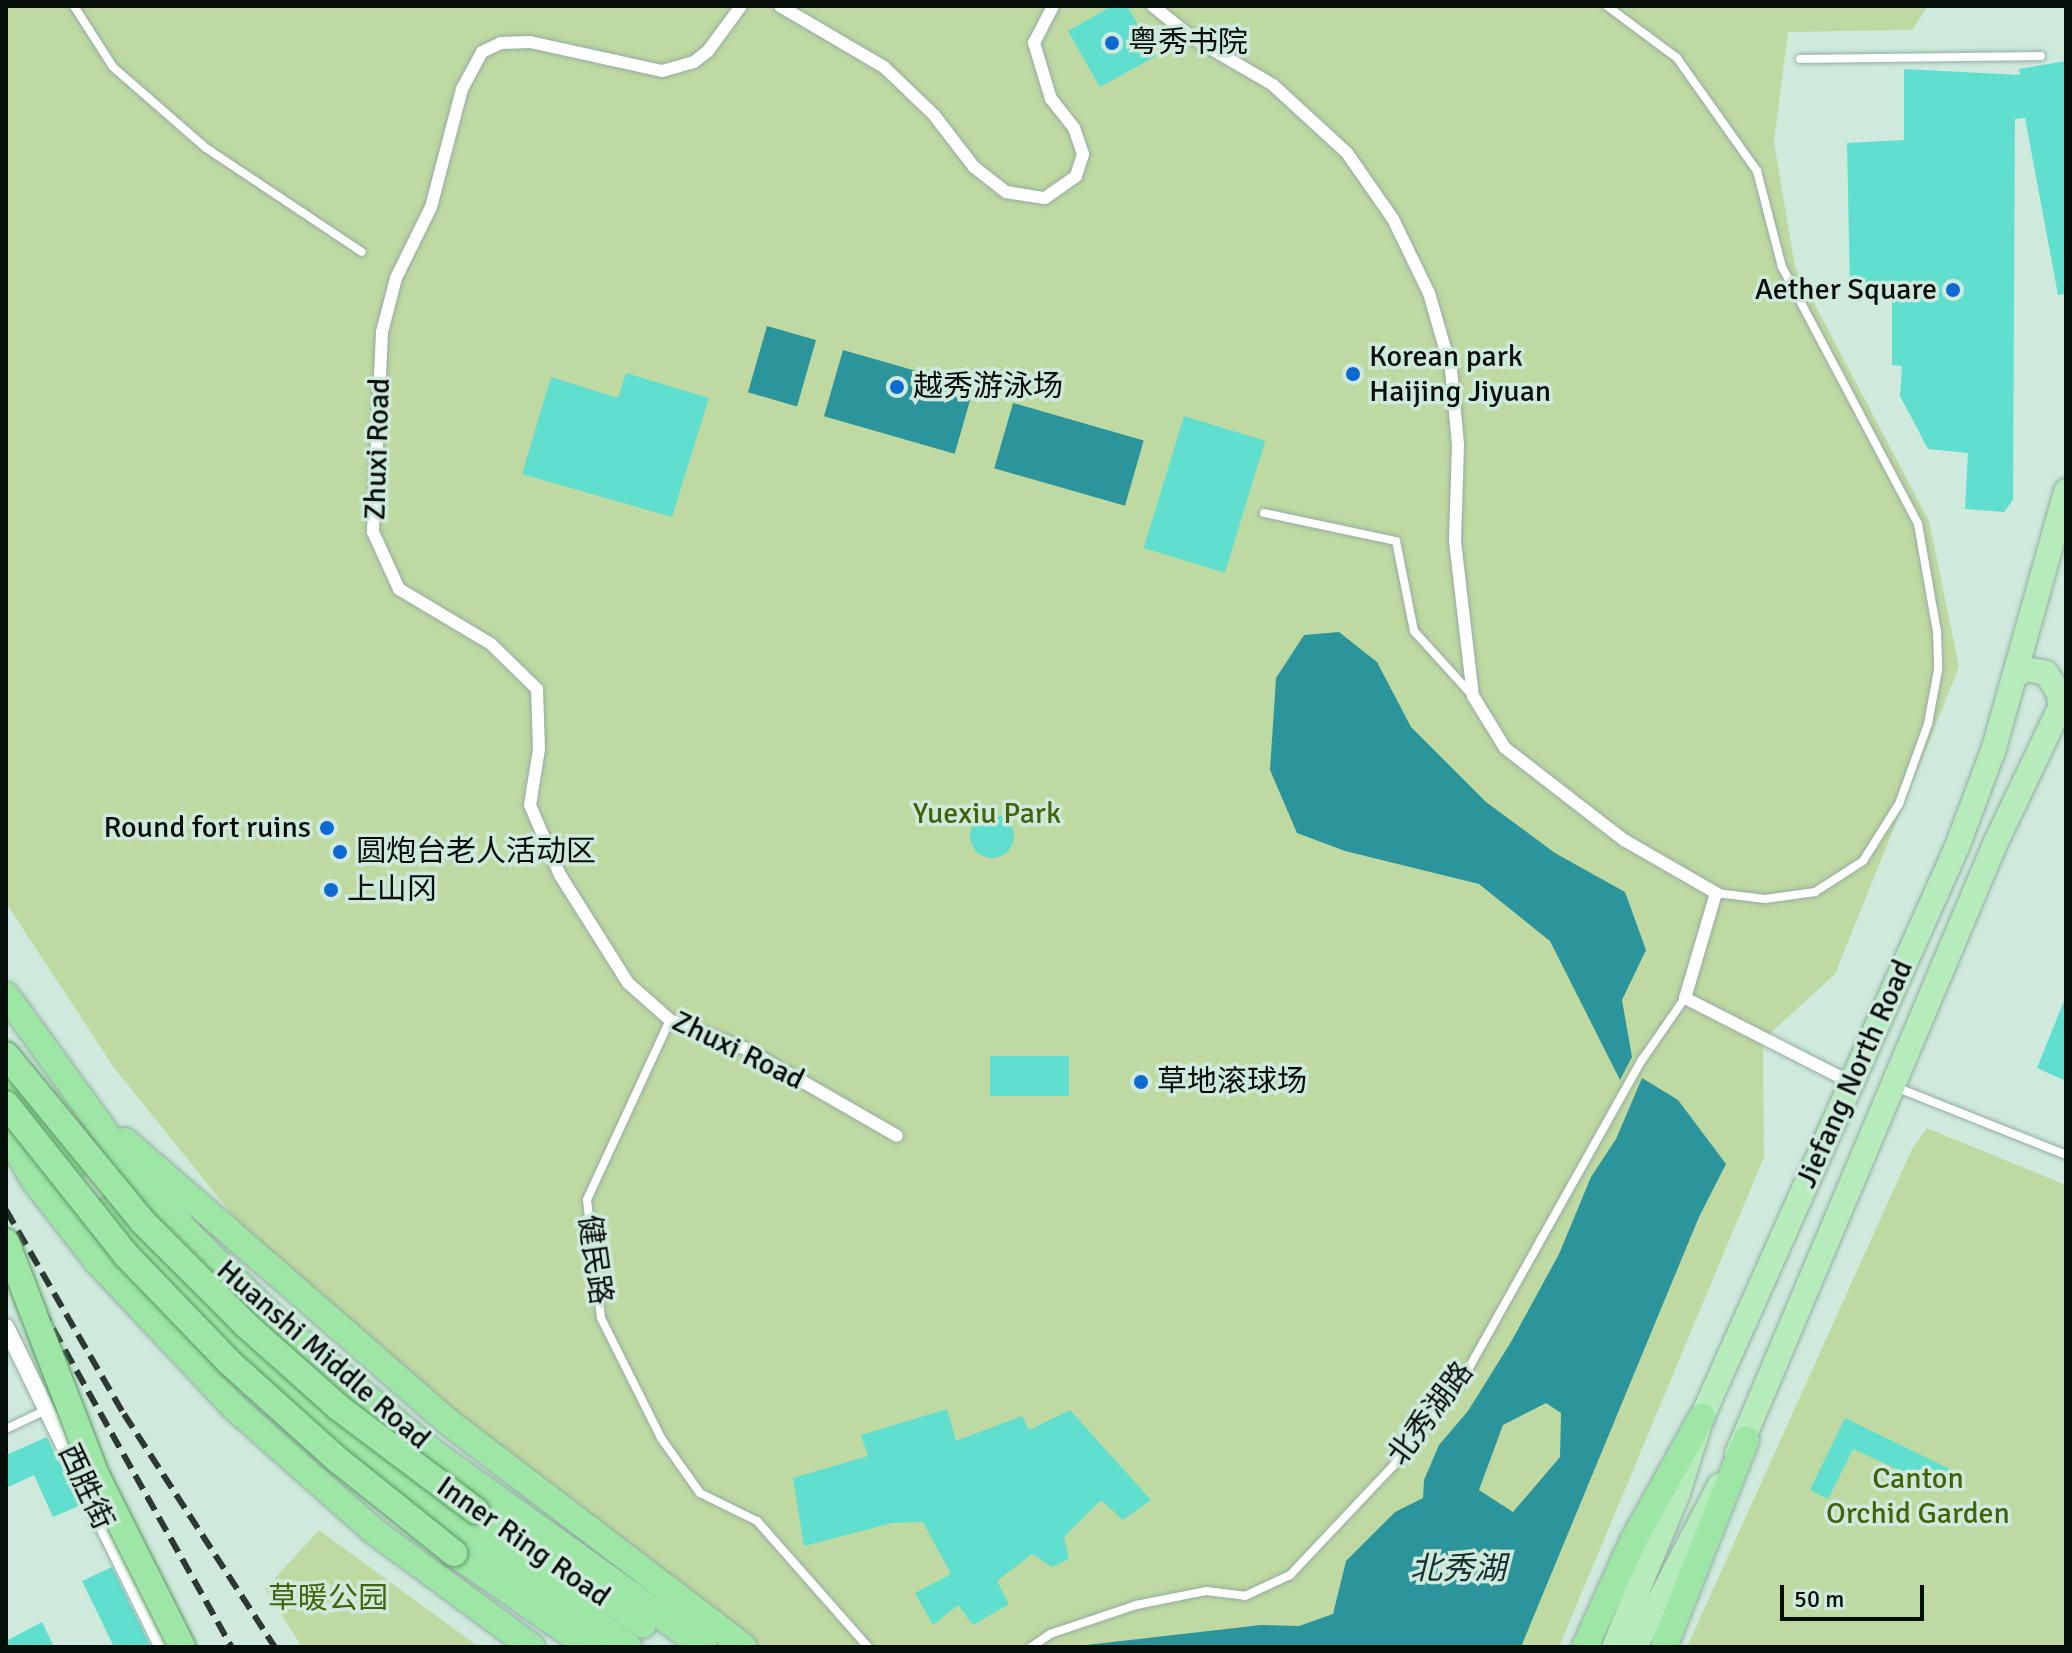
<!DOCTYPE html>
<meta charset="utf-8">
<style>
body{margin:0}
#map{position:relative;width:2072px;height:1653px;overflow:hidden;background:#cfeadd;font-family:Signika,"Noto Sans SC",sans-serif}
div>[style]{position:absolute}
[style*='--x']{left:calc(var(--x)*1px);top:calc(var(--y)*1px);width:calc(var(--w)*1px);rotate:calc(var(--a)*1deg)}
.green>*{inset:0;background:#bfd9a2}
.water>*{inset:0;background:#2c959c;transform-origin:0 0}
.building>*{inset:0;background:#60dfce;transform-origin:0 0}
.round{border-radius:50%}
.roads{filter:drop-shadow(0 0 2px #93ada1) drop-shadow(0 0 2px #93ada1)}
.service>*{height:8px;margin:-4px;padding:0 4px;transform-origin:4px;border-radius:4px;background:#fff}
.pedestrian>*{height:12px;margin:-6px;padding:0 6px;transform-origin:6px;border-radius:6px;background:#fff}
.minor>*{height:16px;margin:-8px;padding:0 8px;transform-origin:8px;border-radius:8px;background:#fff}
.primary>*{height:24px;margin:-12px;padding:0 12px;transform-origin:12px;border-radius:12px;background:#b6ecbc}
.trunk>*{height:26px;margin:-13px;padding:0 13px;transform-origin:13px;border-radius:13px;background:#9ee6a6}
.rail>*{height:6px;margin-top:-3px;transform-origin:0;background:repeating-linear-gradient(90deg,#2c3832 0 16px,transparent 0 24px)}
.bridges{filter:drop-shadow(0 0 2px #599661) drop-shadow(0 0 2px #599661)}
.trunk-bridge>*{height:26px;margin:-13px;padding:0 13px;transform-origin:13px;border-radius:13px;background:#9ee6a6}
.dots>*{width:22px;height:22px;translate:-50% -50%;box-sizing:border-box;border:4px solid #cfeadd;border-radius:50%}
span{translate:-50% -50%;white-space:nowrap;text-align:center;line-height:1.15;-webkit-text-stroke:7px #cfeadd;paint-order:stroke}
.poi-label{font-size:30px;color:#060e0a}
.left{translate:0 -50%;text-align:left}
.right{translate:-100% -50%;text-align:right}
.street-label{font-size:30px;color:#060e0a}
.park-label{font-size:30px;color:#436309}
.water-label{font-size:32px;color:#182f31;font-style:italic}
.frame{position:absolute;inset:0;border:8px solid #060e0a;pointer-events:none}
.scale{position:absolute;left:1780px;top:1585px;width:144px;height:36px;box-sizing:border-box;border:4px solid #060e0a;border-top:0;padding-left:10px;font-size:24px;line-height:28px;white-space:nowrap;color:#060e0a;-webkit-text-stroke:6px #cfeadd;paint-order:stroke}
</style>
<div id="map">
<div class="green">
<div style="clip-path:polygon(6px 6px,1928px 6px,1912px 30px,1788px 32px,1774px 142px,1795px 267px,1929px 521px,1959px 667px,1835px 974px,1763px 1040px,1764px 1157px,1559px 1647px,753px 1647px,539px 1491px,256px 1244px,115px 1069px,6px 903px)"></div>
<div style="clip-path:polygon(1927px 1128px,2066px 1185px,2066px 1647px,1687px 1647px,1912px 1149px)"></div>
<div style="clip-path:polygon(319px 1530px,479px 1647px,302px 1647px,265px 1589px)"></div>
</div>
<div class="water">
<div style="left:767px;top:326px;width:51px;height:69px;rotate:16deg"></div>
<div style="left:843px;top:350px;width:136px;height:69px;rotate:16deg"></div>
<div style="left:1013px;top:403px;width:136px;height:68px;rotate:16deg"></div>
<div style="clip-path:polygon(1339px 632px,1377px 662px,1411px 727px,1486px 802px,1555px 853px,1625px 892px,1646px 950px,1622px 1000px,1632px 1057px,1620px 1080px,1550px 941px,1479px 884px,1345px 851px,1297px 833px,1270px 770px,1276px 678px,1304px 635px)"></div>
<div style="clip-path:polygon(evenodd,1642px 1078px,1678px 1100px,1726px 1164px,1699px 1217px,1521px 1647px,1069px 1647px,1261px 1625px,1299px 1626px,1333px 1614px,1346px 1561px,1395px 1512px,1423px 1498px,1424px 1480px,1439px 1445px,1468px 1411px,1511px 1342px,1559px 1254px,1591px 1177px,1616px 1139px,1642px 1078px,1546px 1403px,1561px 1413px,1560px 1457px,1513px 1512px,1479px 1490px,1503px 1425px,1546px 1403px)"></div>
</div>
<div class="building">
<div style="clip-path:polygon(1112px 6px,1127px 6px,1156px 56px,1100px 87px,1068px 31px)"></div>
<div style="clip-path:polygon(2066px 61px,2066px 294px,2058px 295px,2025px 118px,2015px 119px,2013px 500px,2004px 512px,1965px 509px,1968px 453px,1928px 449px,1900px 396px,1902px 366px,1892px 365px,1892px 288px,1850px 291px,1847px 143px,1904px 140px,1904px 69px,2020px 75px,2019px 69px)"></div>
<div style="clip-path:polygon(626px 373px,709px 398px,672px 517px,522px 474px,551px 377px,618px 398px)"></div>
<div style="left:1184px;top:416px;width:85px;height:138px;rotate:17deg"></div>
<div class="round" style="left:970px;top:814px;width:44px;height:44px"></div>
<div style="clip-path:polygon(2066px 996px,2066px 1081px,2037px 1068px)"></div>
<div style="left:990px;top:1056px;width:79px;height:40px"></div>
<div style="clip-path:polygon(947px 1409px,956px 1441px,1022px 1416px,1029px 1430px,1070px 1410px,1151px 1500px,1123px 1520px,1101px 1500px,1064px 1537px,1069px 1559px,1052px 1567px,1032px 1554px,997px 1581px,1009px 1604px,973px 1625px,958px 1605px,933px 1625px,915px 1593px,951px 1574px,923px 1522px,892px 1523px,804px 1546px,793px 1478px,868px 1456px,861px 1435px)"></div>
<div style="clip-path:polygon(1845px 1418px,1956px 1472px,1947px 1492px,1853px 1449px,1828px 1499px,1810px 1490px)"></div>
<div style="clip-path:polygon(47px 1437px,81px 1505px,53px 1517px,34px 1475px,6px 1488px,6px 1455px)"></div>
<div style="clip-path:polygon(112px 1567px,151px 1647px,114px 1647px,82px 1581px)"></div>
<div style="clip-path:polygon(42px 1622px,54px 1647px,6px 1647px,6px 1641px)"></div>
</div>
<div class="roads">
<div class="service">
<div style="--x:74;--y:6;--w:72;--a:57.4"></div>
<div style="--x:113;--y:67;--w:123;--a:41.1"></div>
<div style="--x:206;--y:148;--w:187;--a:33.7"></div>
<div style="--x:1607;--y:6;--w:87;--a:36.6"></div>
<div style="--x:1677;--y:58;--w:138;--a:54.7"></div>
<div style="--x:1757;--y:171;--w:99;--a:75.4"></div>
<div style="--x:1782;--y:267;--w:291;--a:62.1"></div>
<div style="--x:1918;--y:524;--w:110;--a:80"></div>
<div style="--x:1937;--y:632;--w:38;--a:88"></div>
<div style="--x:1938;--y:670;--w:55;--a:100.5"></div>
<div style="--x:1928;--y:724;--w:85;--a:109.9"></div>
<div style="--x:1899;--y:804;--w:67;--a:122.3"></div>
<div style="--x:1863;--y:861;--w:57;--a:147.1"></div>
<div style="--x:1815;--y:892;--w:50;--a:172"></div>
<div style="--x:1765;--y:899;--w:49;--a:-173"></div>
<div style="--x:1800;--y:59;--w:241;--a:-0.7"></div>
<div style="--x:1264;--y:513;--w:135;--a:12"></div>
<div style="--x:1396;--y:541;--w:92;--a:78.7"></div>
<div style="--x:1414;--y:631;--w:86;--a:47.8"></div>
<div style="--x:670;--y:1020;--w:198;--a:114.8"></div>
<div style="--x:587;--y:1200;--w:119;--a:83.2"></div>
<div style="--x:601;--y:1318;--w:134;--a:63.4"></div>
<div style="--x:661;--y:1438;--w:67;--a:54.7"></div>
<div style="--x:700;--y:1493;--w:64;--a:26.2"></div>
<div style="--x:757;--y:1521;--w:168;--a:48.6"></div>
<div style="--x:1893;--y:1086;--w:186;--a:21.7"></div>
<div style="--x:6;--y:1429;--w:44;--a:-25.4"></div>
<div style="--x:1031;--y:1647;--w:23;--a:-34"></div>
<div style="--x:1050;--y:1634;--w:91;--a:-18.6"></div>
<div style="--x:1136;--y:1605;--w:71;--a:-11.3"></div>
<div style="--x:1206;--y:1591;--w:39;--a:7"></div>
<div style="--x:1245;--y:1596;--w:50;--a:-25"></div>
<div style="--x:1290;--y:1575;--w:150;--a:-46.6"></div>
<div style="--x:1393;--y:1466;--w:108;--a:-51"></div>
<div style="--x:1461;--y:1382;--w:369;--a:-60.7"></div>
<div style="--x:1642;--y:1060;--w:75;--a:-55.3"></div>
</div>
<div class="pedestrian">
<div style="--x:741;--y:6;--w:56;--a:126.3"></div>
<div style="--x:708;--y:51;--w:18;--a:142"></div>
<div style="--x:694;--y:62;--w:33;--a:164"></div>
<div style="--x:662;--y:71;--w:135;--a:-167.6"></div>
<div style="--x:530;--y:42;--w:29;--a:178"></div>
<div style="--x:501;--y:43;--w:21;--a:155"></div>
<div style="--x:482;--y:52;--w:42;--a:118.4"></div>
<div style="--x:462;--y:89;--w:122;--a:104.7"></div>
<div style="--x:431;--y:207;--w:79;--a:116.2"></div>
<div style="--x:396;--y:278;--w:56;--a:104.5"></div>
<div style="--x:382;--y:332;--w:200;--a:92.6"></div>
<div style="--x:373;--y:532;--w:63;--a:65.5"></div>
<div style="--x:399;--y:589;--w:107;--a:30.9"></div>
<div style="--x:491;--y:644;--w:64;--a:44.4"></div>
<div style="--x:537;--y:689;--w:60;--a:88.1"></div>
<div style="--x:539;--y:749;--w:57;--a:99.1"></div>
<div style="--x:530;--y:805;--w:76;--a:66.8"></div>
<div style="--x:560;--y:875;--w:128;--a:57.8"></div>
<div style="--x:628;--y:983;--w:56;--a:41.4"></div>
<div style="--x:670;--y:1020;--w:81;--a:20.9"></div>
<div style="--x:746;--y:1049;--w:174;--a:29.9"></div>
<div style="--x:780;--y:6;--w:121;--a:30.4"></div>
<div style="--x:884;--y:67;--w:69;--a:43.8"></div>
<div style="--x:934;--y:115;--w:66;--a:52.4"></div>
<div style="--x:974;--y:167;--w:41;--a:38"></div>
<div style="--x:1006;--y:192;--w:39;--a:9"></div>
<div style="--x:1045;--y:198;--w:38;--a:-35"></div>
<div style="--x:1076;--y:176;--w:23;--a:-72"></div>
<div style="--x:1083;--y:154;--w:28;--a:-109"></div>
<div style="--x:1074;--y:128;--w:37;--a:-128"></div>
<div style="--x:1051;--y:99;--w:59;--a:-106.9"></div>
<div style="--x:1034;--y:43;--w:42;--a:-62.8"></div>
<div style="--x:1153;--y:6;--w:49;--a:39.2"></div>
<div style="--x:1191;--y:37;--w:95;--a:30.3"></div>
<div style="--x:1273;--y:85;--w:100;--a:42.6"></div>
<div style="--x:1347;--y:153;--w:80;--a:55.1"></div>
<div style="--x:1393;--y:219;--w:82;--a:64.1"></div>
<div style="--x:1429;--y:293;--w:79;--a:73.9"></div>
<div style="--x:1451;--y:369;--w:76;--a:84.7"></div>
<div style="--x:1458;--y:445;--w:96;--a:91.8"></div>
<div style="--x:1455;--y:541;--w:156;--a:83.4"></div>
<div style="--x:1473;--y:696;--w:61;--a:58.4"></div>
<div style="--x:1505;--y:748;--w:150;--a:37.7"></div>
<div style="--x:1624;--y:840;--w:106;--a:29.9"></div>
<div style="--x:1716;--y:893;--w:109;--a:106.4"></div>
<div style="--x:1685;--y:998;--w:187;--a:27"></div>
</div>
<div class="minor">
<div style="--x:6;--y:1327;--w:356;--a:63.9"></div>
</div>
<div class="primary">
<div style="--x:2015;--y:676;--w:13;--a:-32"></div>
<div style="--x:2026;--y:669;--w:20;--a:11"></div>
<div style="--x:2046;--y:673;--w:24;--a:57"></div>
<div style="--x:2059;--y:693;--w:14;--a:86"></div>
<div style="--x:1737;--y:1454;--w:662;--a:-67.07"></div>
<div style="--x:1995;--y:844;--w:165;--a:-64.5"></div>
<div style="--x:1614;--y:1647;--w:167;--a:-67.4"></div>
<div style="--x:1678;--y:1493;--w:80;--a:-72.5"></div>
<div style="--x:1702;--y:1417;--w:624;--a:-65.9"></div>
<div style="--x:1957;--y:847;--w:106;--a:-69.5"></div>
<div style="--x:1994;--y:748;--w:267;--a:-74.3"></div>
<div style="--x:1635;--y:1647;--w:182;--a:-62.4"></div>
</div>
<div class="trunk">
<div style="--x:6;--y:995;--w:201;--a:54.1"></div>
<div style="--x:124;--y:1158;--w:97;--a:49.6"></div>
<div style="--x:187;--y:1232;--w:122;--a:45"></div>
<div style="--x:273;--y:1318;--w:202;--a:40.2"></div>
<div style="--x:427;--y:1448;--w:341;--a:35.7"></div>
<div style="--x:6;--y:1072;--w:116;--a:55.5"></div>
<div style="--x:6;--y:1132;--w:56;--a:59.7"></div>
<div style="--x:34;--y:1180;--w:101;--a:52.2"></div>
<div style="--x:96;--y:1260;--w:203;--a:46.8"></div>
<div style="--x:235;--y:1408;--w:186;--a:41.5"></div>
<div style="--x:374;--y:1531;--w:196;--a:36.3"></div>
<div style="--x:125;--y:1141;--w:427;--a:41"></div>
<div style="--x:447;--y:1421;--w:373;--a:37.3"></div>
<div style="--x:107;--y:1211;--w:135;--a:47.7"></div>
<div style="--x:198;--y:1311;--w:169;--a:41.9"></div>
<div style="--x:324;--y:1424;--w:147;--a:38.4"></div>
<div style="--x:439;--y:1515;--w:231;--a:34.8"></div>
<div style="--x:476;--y:1511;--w:202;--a:34.3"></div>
<div style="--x:454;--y:1553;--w:165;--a:34.8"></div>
<div style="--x:1585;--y:1647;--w:119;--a:-65.6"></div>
<div style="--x:1634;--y:1539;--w:140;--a:-60.9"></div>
<div style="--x:1664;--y:1647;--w:223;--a:-68.4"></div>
</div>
</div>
<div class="rail">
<div style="--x:6;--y:1210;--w:236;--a:60"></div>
<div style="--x:124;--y:1414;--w:278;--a:57.1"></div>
<div style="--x:6;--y:1245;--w:461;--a:60.7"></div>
</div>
<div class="bridges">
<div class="trunk-bridge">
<div style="--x:6;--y:1055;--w:216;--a:50.6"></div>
<div style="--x:143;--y:1222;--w:146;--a:45"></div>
<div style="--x:246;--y:1325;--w:125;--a:41.7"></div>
<div style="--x:339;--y:1408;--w:171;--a:36.9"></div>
<div style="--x:6;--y:1104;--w:194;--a:51.5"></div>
<div style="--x:127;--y:1256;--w:147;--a:46.1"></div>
<div style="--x:229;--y:1362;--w:147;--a:42"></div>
<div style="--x:338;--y:1460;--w:149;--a:38.7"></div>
<div style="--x:6;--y:1242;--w:248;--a:68.9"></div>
<div style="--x:95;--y:1473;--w:195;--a:63.4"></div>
</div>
</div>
<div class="dots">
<div style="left:1112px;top:43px;background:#0d6ad3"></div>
<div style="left:1953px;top:290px;background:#0d6ad3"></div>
<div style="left:1353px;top:374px;background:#0d6ad3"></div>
<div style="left:897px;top:387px;background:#0d6ad3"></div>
<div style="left:327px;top:828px;background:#0d6ad3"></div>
<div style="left:340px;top:852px;background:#0d6ad3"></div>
<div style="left:331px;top:890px;background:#0d6ad3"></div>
<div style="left:1141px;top:1082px;background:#0d6ad3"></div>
</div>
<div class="poi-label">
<span class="left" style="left:1128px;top:43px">粤秀书院</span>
<span class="right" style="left:1937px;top:290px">Aether Square</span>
<span class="left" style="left:1369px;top:374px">Korean park<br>Haijing Jiyuan</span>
<span class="left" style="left:913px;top:387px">越秀游泳场</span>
<span class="right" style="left:311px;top:828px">Round fort ruins</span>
<span class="left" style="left:356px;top:852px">圆炮台老人活动区</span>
<span class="left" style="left:347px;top:890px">上山冈</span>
<span class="left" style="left:1157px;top:1082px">草地滚球场</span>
</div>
<div class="street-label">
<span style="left:378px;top:449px;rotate:-88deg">Zhuxi Road</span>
<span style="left:738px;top:1051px;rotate:26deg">Zhuxi Road</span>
<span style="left:1855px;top:1074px;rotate:-66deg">Jiefang North Road</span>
<span style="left:594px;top:1260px;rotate:82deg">健民路</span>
<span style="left:323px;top:1355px;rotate:41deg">Huanshi Middle Road</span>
<span style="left:1431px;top:1414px;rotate:-53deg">北秀湖路</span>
<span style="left:85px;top:1487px;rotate:65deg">西胜街</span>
<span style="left:523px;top:1542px;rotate:35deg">Inner Ring Road</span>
</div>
<div class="park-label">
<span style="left:987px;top:814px">Yuexiu Park</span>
<span style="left:1918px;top:1496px">Canton<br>Orchid Garden</span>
<span style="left:328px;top:1599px">草暖公园</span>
</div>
<div class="water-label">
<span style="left:1458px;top:1569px">北秀湖</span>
</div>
<div class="frame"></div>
<div class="scale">50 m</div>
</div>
